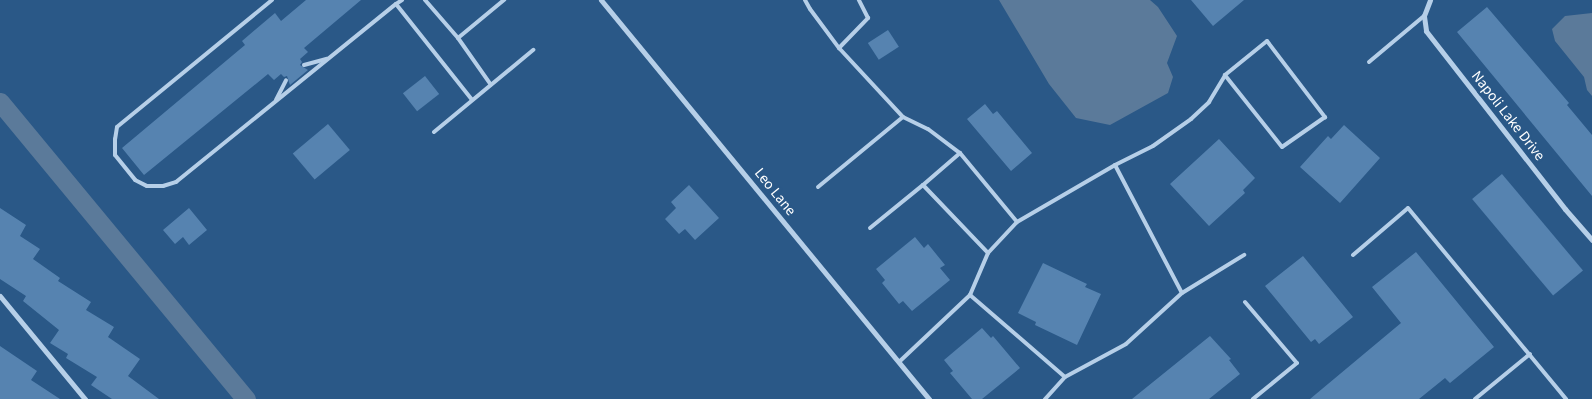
<!DOCTYPE html>
<style>
body{margin:0}
#map{position:relative;width:1592px;height:399px;overflow:hidden;background:#2a5887;font-family:"Source Sans 3",sans-serif}
div>[style]{position:absolute}
[style*='--x']{left:calc(var(--x)*1px);top:calc(var(--y)*1px);width:calc(var(--w)*1px);rotate:calc(var(--a)*1deg)}
.water>*{inset:0;background:#5b7a9a}
.canal>*{height:19px;margin:-9.5px;padding:0 9.5px;transform-origin:9.5px;border-radius:9.5px;background:#5b7a9a}
.building>*{inset:0;background:#5683b0;transform-origin:0 0}
.service>*{height:4px;margin:-2px;padding:0 2px;transform-origin:2px;border-radius:2px;background:#b6cfe8}
.minor>*{height:5px;margin:-2.5px;padding:0 2.5px;transform-origin:2.5px;border-radius:2.5px;background:#b6cfe8}
span{translate:-50% -50%;white-space:nowrap;text-align:center;line-height:1.15;-webkit-text-stroke:4.5px #2a5887;paint-order:stroke}
.street-label{font-size:15px;color:#fff}
</style>
<div id="map">
<div class="water">
<div style="clip-path:polygon(999px 0,1150px 0,1158px 7px,1177px 36px,1167px 63px,1173px 77px,1168px 93px,1110px 125px,1076px 118px,1049px 84px)"></div>
<div style="clip-path:polygon(1592px 13px,1592px 96px,1587px 90px,1584px 77px,1555px 41px,1552px 29px,1565px 16px)"></div>
</div>
<div class="canal">
<div style="--x:0;--y:102;--w:386;--a:50.4"></div>
</div>
<div class="building">
<div style="clip-path:polygon(306px 0,361px 0,304px 48px,308px 52px,300px 59px,302px 62px,300px 65px,308px 70px,290px 85px,287px 76px,284px 77px,281px 74px,274px 80px,268px 74px,144px 175px,122px 148px,245px 45px,242px 41px,275px 13px,281px 21px)"></div>
<div style="clip-path:polygon(1191px 0,1244px 0,1213px 26px)"></div>
<div style="clip-path:polygon(1487px 7px,1569px 103px,1567px 105px,1592px 135px,1592px 196px,1457px 32px)"></div>
<div style="left:888px;top:30px;width:20px;height:24px;rotate:57deg"></div>
<div style="left:425px;top:76px;width:23px;height:28px;rotate:52deg"></div>
<div style="clip-path:polygon(985px 104px,993px 114px,997px 111px,1032px 153px,1011px 171px,967px 119px)"></div>
<div style="left:328px;top:124px;width:34px;height:46px;rotate:50deg"></div>
<div style="clip-path:polygon(1344px 125px,1380px 158px,1340px 203px,1300px 167px,1328px 136px,1331px 139px)"></div>
<div style="clip-path:polygon(1219px 139px,1255px 178px,1243px 190px,1245px 193px,1209px 226px,1170px 184px)"></div>
<div style="left:1502px;top:174px;width:126px;height:39px;rotate:50deg"></div>
<div style="clip-path:polygon(689px 185px,719px 218px,695px 240px,685px 229px,679px 234px,665px 219px,676px 208px,671px 202px)"></div>
<div style="clip-path:polygon(0 208px,26px 225px,20px 236px,40px 249px,33px 259px,60px 278px,58px 281px,91px 302px,86px 310px,114px 327px,108px 337px,140px 359px,128px 376px,159px 399px,112px 399px,91px 385px,97px 377px,66px 358px,68px 354px,50px 343px,59px 330px,23px 301px,26px 296px,0 279px)"></div>
<div style="clip-path:polygon(189px 208px,207px 230px,189px 245px,183px 237px,175px 244px,163px 230px)"></div>
<div style="clip-path:polygon(915px 237px,924px 248px,928px 244px,945px 265px,940px 268px,950px 280px,912px 311px,903px 301px,899px 304px,882px 283px,885px 280px,876px 269px)"></div>
<div style="clip-path:polygon(1416px 252px,1494px 347px,1450px 383px,1445px 378px,1419px 399px,1310px 399px,1401px 323px,1372px 287px)"></div>
<div style="clip-path:polygon(1303px 256px,1353px 317px,1319px 344px,1315px 339px,1311px 342px,1265px 286px)"></div>
<div style="clip-path:polygon(1043px 263px,1087px 284px,1085px 287px,1101px 294px,1077px 345px,1035px 325px,1036px 322px,1018px 313px)"></div>
<div style="clip-path:polygon(982px 328px,991px 338px,993px 336px,1020px 368px,982px 399px,972px 399px,950px 373px,953px 371px,944px 360px)"></div>
<div style="clip-path:polygon(1210px 336px,1231px 359px,1229px 360px,1240px 374px,1209px 399px,1132px 399px)"></div>
<div style="clip-path:polygon(0 346px,37px 371px,31px 380px,60px 399px,0 399px)"></div>
</div>
<div class="service">
<div style="--x:272;--y:0;--w:200;--a:140.7"></div>
<div style="--x:117;--y:127;--w:12;--a:99"></div>
<div style="--x:115;--y:139;--w:16;--a:90"></div>
<div style="--x:115;--y:155;--w:32;--a:51"></div>
<div style="--x:135;--y:180;--w:13;--a:27"></div>
<div style="--x:147;--y:186;--w:16;--a:0"></div>
<div style="--x:163;--y:186;--w:14;--a:-17"></div>
<div style="--x:176;--y:182;--w:283;--a:-39"></div>
<div style="--x:402;--y:0;--w:7;--a:146"></div>
<div style="--x:396;--y:4;--w:122;--a:51.6"></div>
<div style="--x:425;--y:0;--w:50;--a:49"></div>
<div style="--x:458;--y:38;--w:57;--a:54.9"></div>
<div style="--x:805;--y:0;--w:10;--a:61"></div>
<div style="--x:810;--y:9;--w:49;--a:53.4"></div>
<div style="--x:839;--y:48;--w:94;--a:47.2"></div>
<div style="--x:458;--y:38;--w:60;--a:-39.6"></div>
<div style="--x:839;--y:48;--w:42;--a:-46"></div>
<div style="--x:868;--y:18;--w:20;--a:-117"></div>
<div style="--x:1369;--y:62;--w:72;--a:-39.9"></div>
<div style="--x:304;--y:65;--w:24;--a:-15"></div>
<div style="--x:276;--y:100;--w:22;--a:-63"></div>
<div style="--x:434;--y:132;--w:129;--a:-39.6"></div>
<div style="--x:1115;--y:165;--w:42;--a:-26.6"></div>
<div style="--x:1153;--y:146;--w:47;--a:-35.4"></div>
<div style="--x:1191;--y:119;--w:25;--a:-43"></div>
<div style="--x:1209;--y:102;--w:31;--a:-59"></div>
<div style="--x:1225;--y:75;--w:54;--a:-39"></div>
<div style="--x:1267;--y:41;--w:96;--a:52.7"></div>
<div style="--x:1325;--y:117;--w:52;--a:145.1"></div>
<div style="--x:1282;--y:147;--w:92;--a:-128.4"></div>
<div style="--x:923;--y:185;--w:49;--a:-40.9"></div>
<div style="--x:818;--y:187;--w:110;--a:-39.5"></div>
<div style="--x:903;--y:117;--w:28;--a:26"></div>
<div style="--x:928;--y:129;--w:40;--a:37"></div>
<div style="--x:960;--y:153;--w:89;--a:50.4"></div>
<div style="--x:870;--y:228;--w:68;--a:-39.1"></div>
<div style="--x:923;--y:185;--w:94;--a:46.3"></div>
<div style="--x:1353;--y:255;--w:72;--a:-40.5"></div>
<div style="--x:1408;--y:208;--w:248;--a:50.4"></div>
<div style="--x:970;--y:295;--w:46;--a:-66.8"></div>
<div style="--x:988;--y:253;--w:42;--a:-46.9"></div>
<div style="--x:1017;--y:222;--w:113;--a:-30.2"></div>
<div style="--x:1115;--y:165;--w:144;--a:62.4"></div>
<div style="--x:1245;--y:302;--w:80;--a:49.6"></div>
<div style="--x:1297;--y:363;--w:57;--a:140.7"></div>
<div style="--x:899;--y:362;--w:98;--a:-43.3"></div>
<div style="--x:970;--y:295;--w:125;--a:40.8"></div>
<div style="--x:1065;--y:377;--w:30;--a:132"></div>
<div style="--x:1065;--y:377;--w:69;--a:-28.4"></div>
<div style="--x:1126;--y:344;--w:76;--a:-42.3"></div>
<div style="--x:1182;--y:293;--w:73;--a:-31.5"></div>
<div style="--x:1475;--y:399;--w:71;--a:-39.3"></div>
</div>
<div class="minor">
<div style="--x:601;--y:0;--w:517;--a:50.58"></div>
<div style="--x:1430;--y:0;--w:17;--a:111"></div>
<div style="--x:1424;--y:16;--w:15;--a:82"></div>
<div style="--x:1426;--y:31;--w:226;--a:52"></div>
<div style="--x:1565;--y:209;--w:41;--a:48.9"></div>
<div style="--x:0;--y:296;--w:134;--a:50.5"></div>
</div>
<div class="street-label">
<span style="left:1508px;top:116px;rotate:52deg">Napoli Lake Drive</span>
<span style="left:775px;top:192px;rotate:51deg">Leo Lane</span>
</div>
</div>
